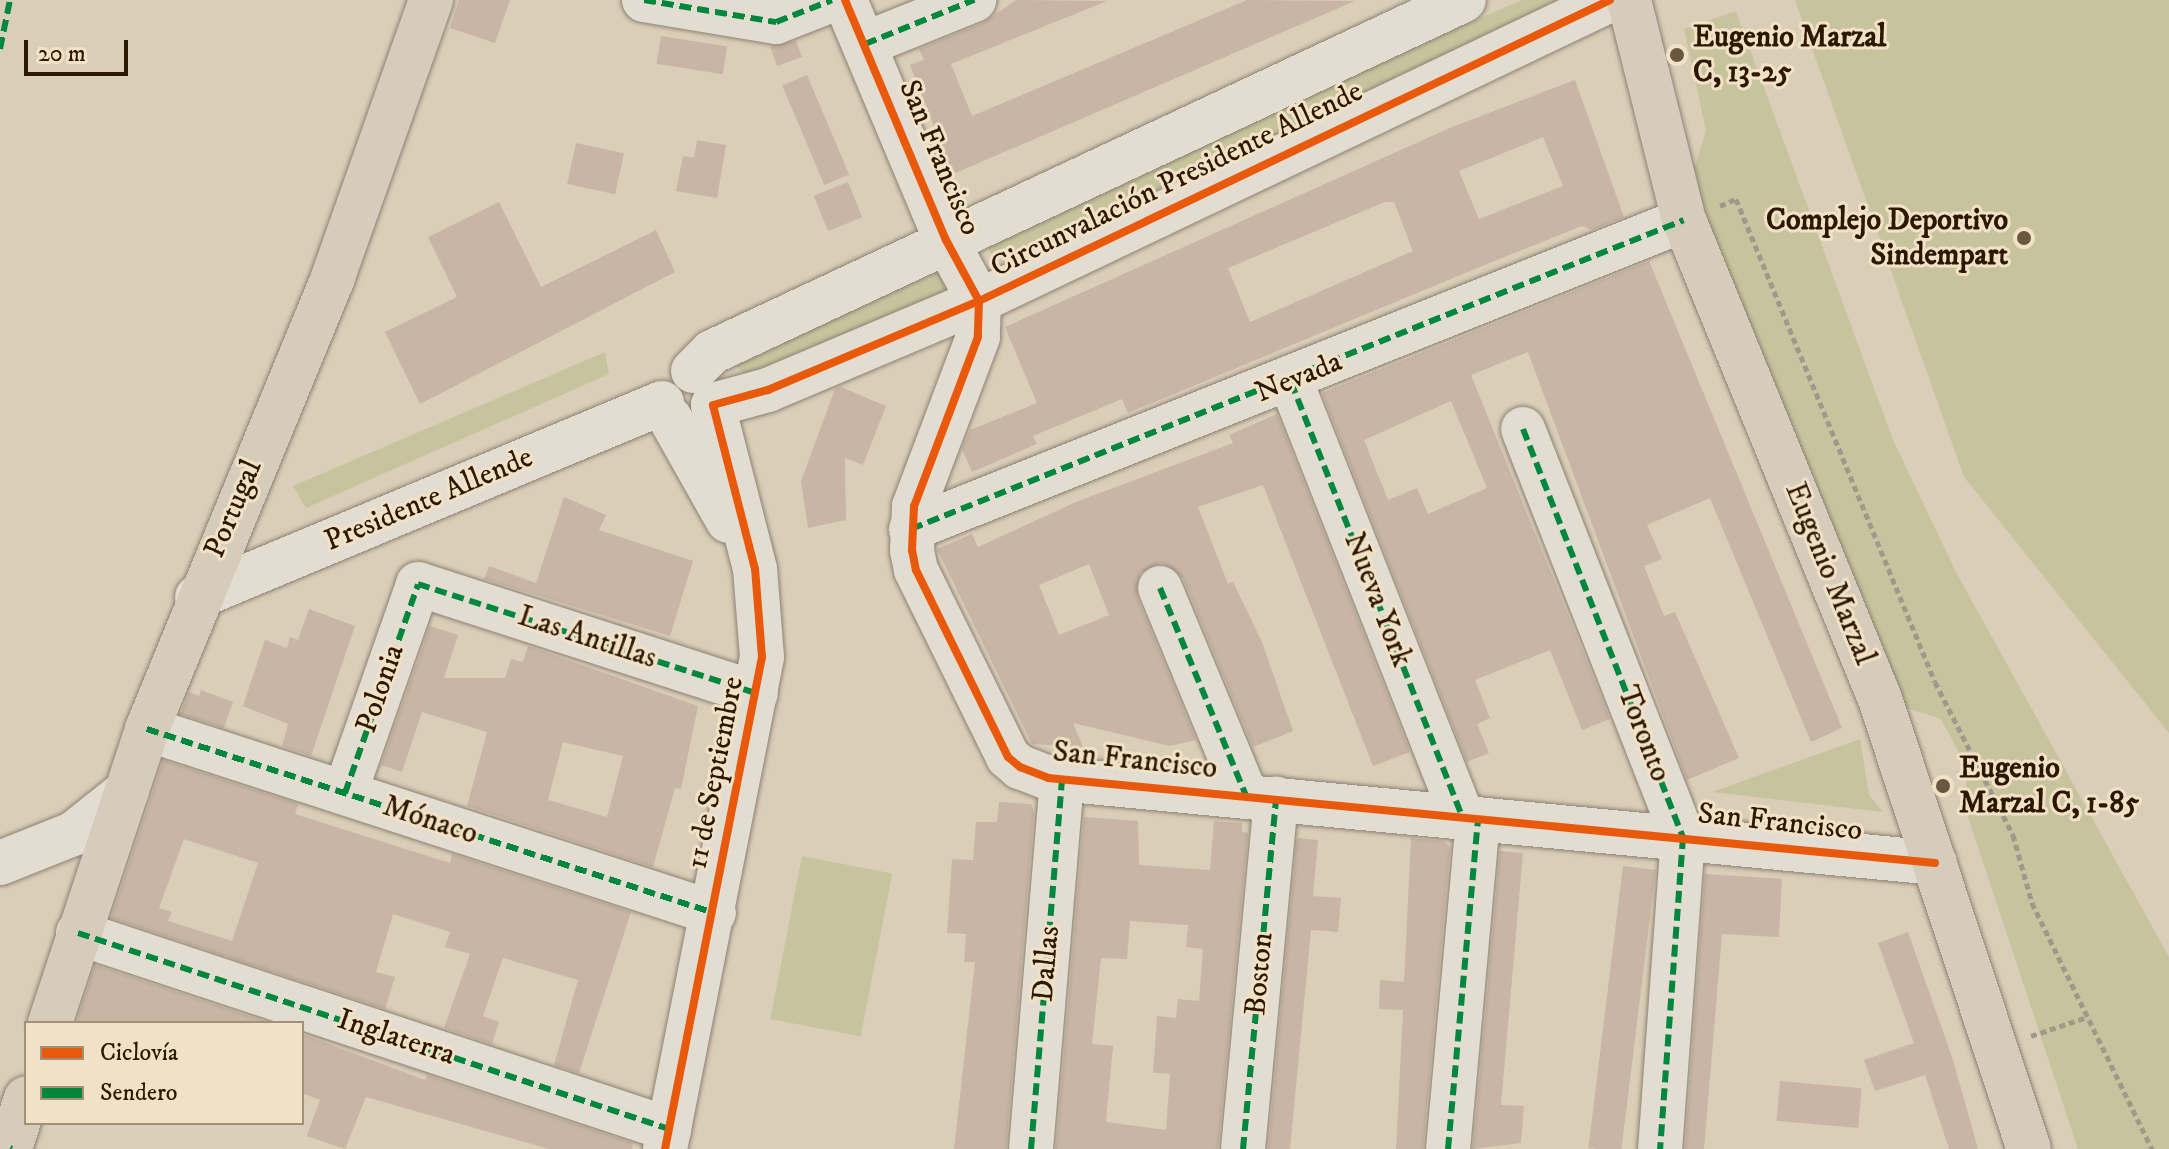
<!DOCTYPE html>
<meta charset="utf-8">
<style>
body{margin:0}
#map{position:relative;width:2169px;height:1149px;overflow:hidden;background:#daceb8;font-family:"IM FELL DW Pica",serif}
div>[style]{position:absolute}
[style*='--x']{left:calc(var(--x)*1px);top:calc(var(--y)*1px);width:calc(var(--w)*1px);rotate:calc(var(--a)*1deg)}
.green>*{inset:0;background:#c7c49d;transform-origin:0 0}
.building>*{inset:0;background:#c8b5a5;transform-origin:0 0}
.path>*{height:5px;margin-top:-2.5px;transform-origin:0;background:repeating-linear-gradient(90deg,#9f988d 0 6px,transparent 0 10px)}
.roads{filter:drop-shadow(0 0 2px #8c8273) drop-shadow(0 0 2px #8c8273)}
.minor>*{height:44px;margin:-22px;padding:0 22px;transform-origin:22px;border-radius:22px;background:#e2dcd1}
.major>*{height:44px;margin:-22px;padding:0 22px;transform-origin:22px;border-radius:22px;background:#d6ccbc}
.quiet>*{height:6px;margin-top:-3px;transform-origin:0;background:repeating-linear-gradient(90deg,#00873e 0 12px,transparent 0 18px)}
.cycleway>*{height:8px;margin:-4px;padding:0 4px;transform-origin:4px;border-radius:4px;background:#e8590c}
.dots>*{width:22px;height:22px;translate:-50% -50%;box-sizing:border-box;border:4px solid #f1e2c7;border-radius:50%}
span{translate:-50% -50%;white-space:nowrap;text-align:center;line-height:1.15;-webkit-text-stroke:6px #f1e2c7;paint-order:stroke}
.poi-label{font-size:30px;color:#2d1700;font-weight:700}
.left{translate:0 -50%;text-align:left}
.right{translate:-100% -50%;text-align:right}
.street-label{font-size:30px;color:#2d1700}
.legend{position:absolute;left:24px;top:1021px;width:280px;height:104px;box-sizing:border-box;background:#f1e2c7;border:2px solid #a39177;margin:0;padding:10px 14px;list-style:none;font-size:24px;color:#2d1700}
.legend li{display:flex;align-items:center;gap:16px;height:40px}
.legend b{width:40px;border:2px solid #a39177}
.scale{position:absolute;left:24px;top:40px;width:104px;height:36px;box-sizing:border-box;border:4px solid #2d1700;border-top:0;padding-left:10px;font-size:24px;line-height:28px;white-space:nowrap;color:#2d1700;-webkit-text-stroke:6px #f1e2c7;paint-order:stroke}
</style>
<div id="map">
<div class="green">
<div style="clip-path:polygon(1522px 0,1592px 0,1002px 257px,991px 254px,984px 241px,996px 230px)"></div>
<div style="clip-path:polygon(1795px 0,2169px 0,2169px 733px,1964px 477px)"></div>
<div style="clip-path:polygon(1736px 11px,1893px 440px,1957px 574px,2169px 957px,2169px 1149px,2078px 1149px,1965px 808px,1967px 768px,1941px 719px,1906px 708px,1704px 214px,1693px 172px,1706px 131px,1684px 29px)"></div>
<div style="clip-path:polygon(948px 267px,956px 287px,750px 379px,735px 365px,739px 355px)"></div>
<div style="clip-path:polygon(605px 352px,609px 374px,306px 508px,293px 486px)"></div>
<div style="clip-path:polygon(1860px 739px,1869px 795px,1883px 812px,1712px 792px)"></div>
<div style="left:802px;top:856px;width:92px;height:166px;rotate:11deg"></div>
</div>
<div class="building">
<div style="clip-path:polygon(459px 0,510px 0,495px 43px,450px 28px)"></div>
<div style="clip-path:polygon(1016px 0,1107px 1px,951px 64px,972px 116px,1247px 0,1355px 1px,953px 174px,910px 65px,924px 60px,919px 49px,983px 23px)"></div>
<div style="left:661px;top:36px;width:67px;height:28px;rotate:9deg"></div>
<div style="clip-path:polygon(796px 41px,802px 57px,777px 66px,770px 46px)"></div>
<div style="left:807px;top:75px;width:108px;height:27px;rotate:67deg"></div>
<div style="clip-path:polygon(evenodd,1575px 80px,1624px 217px,1592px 230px,1582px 226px,1492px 262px,1128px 413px,1122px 399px,1033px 436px,1037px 444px,972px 472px,962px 449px,970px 430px,1037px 403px,1005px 327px,1452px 127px,1575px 80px,1543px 137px,1563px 186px,1479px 219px,1459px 171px,1543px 137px,1575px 80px,1385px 202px,1394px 202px,1413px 251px,1250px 322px,1228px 268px,1385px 202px)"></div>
<div style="clip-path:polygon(697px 140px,726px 145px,717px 198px,676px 191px,683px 156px,694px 158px)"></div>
<div style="left:576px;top:143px;width:49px;height:42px;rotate:12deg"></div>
<div style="left:848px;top:182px;width:38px;height:37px;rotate:68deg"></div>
<div style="clip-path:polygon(499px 202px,541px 287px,656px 230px,675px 272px,420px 404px,385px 332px,457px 297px,428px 237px)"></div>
<div style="clip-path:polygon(evenodd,1649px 261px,1842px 728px,1811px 742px,1710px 498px,1647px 525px,1662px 559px,1644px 566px,1664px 616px,1675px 612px,1739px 758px,1687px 780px,1528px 352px,1471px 375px,1610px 719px,1582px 730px,1550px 650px,1475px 680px,1490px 718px,1477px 724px,1489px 753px,1467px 762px,1322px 393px,1649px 261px,1451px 401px,1487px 488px,1428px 514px,1417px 488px,1388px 500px,1364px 440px,1451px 401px)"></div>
<div style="clip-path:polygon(841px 387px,886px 406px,863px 465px,845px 458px,846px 520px,808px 528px,801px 481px,835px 389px)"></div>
<div style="clip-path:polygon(evenodd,1277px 414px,1410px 752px,1373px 766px,1263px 485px,1198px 507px,1228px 584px,1233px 582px,1262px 642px,1293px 731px,1253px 747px,1183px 578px,1162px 563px,1140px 573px,1137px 597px,1196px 740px,1170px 746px,1073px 723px,1083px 747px,1032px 744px,937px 549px,972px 534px,978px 547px,1076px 502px,1233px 443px,1229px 435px,1277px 414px,1089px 564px,1109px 615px,1059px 635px,1039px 585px,1089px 564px)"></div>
<div style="clip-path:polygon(564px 497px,606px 515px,599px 530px,693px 561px,670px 636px,484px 579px,489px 566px,536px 583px)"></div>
<div style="clip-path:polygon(309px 609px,355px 626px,311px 756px,282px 746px,288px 724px,243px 706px,265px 640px,287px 648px,290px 637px,298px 640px)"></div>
<div style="clip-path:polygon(evenodd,430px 626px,458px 635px,444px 678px,505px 678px,511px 659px,523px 662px,528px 646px,698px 706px,681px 789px,675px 788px,653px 867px,467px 806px,487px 732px,422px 712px,402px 772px,381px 765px,430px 626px,563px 742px,623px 756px,607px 817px,548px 800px,563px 742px)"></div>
<div style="clip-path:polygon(201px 690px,233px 702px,224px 728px,180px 714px,189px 692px,199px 696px)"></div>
<div style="clip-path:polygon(evenodd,163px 760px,298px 804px,295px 814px,450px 863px,452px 854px,631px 912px,579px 1073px,554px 1065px,578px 980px,503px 958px,483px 1016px,499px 1022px,492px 1044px,444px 1028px,470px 954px,445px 947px,450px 932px,393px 914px,376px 972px,395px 977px,385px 1009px,111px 918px,163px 760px,184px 839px,258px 863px,232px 941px,168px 921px,172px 912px,159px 908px,184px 839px)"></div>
<div style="clip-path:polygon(999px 802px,1031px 804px,1034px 813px,1006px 1149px,954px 1149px,975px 962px,964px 962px,966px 934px,947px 933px,952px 859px,973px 860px,976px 822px,997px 822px)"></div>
<div style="clip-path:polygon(evenodd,1084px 817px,1138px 821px,1139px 865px,1210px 870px,1214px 821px,1242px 823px,1242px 832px,1248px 833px,1218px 1149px,1056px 1149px,1084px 817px,1130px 921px,1188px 925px,1186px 947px,1203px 949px,1199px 1001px,1178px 999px,1176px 1018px,1157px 1016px,1153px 1073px,1170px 1074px,1166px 1130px,1106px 1122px,1113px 1046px,1092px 1044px,1101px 958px,1127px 959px,1130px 921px)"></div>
<div style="clip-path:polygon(1297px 838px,1318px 840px,1313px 896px,1341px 898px,1338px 932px,1311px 930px,1290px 1149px,1268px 1149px)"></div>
<div style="clip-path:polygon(1411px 838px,1444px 841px,1450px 848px,1423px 1149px,1396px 1149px,1403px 1010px,1379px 1009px,1380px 980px,1404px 982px)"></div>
<div style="clip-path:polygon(1500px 851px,1523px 853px,1501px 1105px,1524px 1106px,1521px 1143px,1473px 1149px)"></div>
<div style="left:1623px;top:866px;width:33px;height:284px;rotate:7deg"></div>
<div style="clip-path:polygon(1705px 874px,1782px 879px,1779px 937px,1722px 934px,1704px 1149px,1685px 1149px)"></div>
<div style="clip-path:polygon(1908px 932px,1953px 1060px,1978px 1149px,1949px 1149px,1925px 1075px,1875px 1091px,1864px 1060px,1914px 1043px,1878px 943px)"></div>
<div style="clip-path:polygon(95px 965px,270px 1023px,76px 1023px)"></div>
<div style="clip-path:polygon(302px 1034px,425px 1080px,427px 1075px,633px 1143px,632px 1149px,549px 1149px,366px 1097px,345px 1149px,307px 1136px,320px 1100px,302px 1093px)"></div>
<div style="left:1780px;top:1081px;width:82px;height:40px;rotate:5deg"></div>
</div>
<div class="path">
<div style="--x:1720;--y:206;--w:17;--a:-24"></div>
<div style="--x:1736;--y:199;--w:522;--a:67.61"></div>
<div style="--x:1935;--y:682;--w:172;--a:63"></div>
<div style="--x:2013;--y:835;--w:71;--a:74.4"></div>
<div style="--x:2032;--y:903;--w:274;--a:64"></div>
<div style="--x:2031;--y:1036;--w:59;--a:-18.7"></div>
</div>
<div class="roads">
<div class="minor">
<div style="--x:644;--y:0;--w:134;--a:9.5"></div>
<div style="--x:776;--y:22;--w:60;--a:-21.4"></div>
<div style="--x:845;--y:0;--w:260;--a:67.2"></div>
<div style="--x:946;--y:240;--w:69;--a:61.6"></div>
<div style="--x:979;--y:301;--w:36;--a:92"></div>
<div style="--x:978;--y:337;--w:181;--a:110.7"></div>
<div style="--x:914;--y:506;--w:44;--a:92.6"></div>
<div style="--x:912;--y:550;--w:20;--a:79"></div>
<div style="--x:916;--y:570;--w:208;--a:63.8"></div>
<div style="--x:1008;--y:757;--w:16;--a:40"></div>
<div style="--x:1020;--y:767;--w:30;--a:21"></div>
<div style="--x:1048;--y:778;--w:891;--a:5.47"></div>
<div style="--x:865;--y:44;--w:118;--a:-22"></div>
<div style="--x:693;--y:371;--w:27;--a:-45"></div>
<div style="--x:712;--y:352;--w:830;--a:-25.08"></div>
<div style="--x:1291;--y:382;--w:467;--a:68.5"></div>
<div style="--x:670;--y:418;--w:118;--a:60.6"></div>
<div style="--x:1523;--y:429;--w:438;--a:68.6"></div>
<div style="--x:1683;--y:837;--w:313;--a:94.2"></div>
<div style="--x:911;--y:529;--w:832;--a:-21.79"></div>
<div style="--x:1160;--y:588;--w:225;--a:67.5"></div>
<div style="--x:197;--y:597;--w:504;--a:-22.65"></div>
<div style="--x:147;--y:729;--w:596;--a:17.98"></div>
<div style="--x:345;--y:793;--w:221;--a:-70.7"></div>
<div style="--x:418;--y:584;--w:355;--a:17.9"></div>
<div style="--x:0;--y:863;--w:79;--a:-21.7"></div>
<div style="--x:73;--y:834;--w:69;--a:-38.5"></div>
<div style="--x:78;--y:933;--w:623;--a:18.35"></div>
<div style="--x:665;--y:1149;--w:501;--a:-78.85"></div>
<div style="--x:762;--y:657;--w:88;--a:-94.5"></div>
<div style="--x:755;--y:569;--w:169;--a:-104.4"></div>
<div style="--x:713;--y:405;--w:57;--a:-15.3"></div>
<div style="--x:768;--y:390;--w:229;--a:-22.9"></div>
<div style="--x:979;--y:301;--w:699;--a:-25.5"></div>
<div style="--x:1031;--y:1149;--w:371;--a:-85.2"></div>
<div style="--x:1243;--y:1149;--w:352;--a:-84.6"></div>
<div style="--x:1448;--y:1149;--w:331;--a:-84.8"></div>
</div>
<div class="major">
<div style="--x:1629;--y:0;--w:227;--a:76"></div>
<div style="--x:1684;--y:220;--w:518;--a:67.75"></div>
<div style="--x:1880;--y:699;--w:474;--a:71.7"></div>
<div style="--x:50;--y:1023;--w:310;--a:-71.7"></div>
<div style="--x:147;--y:729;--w:489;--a:-67.6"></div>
<div style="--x:333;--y:277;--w:294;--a:-70.5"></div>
<div style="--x:10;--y:1149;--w:53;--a:-72.6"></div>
</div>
</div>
<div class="quiet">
<div style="--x:644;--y:0;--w:134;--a:9.5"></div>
<div style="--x:776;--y:22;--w:60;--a:-21.4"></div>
<div style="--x:865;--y:44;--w:118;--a:-22"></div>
<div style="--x:0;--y:49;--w:50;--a:-78.5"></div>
<div style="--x:1291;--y:382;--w:467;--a:68.5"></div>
<div style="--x:1523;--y:429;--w:438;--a:68.6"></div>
<div style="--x:1683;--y:837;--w:313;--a:94.2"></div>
<div style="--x:911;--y:529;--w:832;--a:-21.79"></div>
<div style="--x:1160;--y:588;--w:225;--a:67.5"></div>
<div style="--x:147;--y:729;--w:596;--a:17.98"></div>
<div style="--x:345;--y:793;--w:221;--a:-70.7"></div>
<div style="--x:418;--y:584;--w:355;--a:17.9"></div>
<div style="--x:78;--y:933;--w:623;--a:18.35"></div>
<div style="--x:10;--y:1148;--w:2;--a:27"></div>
<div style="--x:1031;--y:1149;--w:371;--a:-85.2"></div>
<div style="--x:1243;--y:1149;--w:352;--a:-84.6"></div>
<div style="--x:1448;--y:1149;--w:331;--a:-84.8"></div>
</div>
<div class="cycleway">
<div style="--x:845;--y:0;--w:260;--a:67.2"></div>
<div style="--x:946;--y:240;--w:69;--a:61.6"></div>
<div style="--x:979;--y:301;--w:36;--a:92"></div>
<div style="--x:978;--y:337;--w:181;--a:110.7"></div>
<div style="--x:914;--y:506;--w:44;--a:92.6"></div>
<div style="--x:912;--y:550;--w:20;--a:79"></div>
<div style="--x:916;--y:570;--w:208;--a:63.8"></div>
<div style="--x:1008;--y:757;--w:16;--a:40"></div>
<div style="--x:1020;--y:767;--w:30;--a:21"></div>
<div style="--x:1048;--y:778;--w:891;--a:5.47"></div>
<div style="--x:665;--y:1149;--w:501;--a:-78.85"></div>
<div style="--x:762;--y:657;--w:88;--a:-94.5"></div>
<div style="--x:755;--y:569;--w:169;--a:-104.4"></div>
<div style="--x:713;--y:405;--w:57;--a:-15.3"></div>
<div style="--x:768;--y:390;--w:229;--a:-22.9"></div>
<div style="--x:979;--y:301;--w:699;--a:-25.5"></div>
</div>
<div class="dots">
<div style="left:1677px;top:55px;background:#6a5740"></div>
<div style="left:2024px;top:238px;background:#6a5740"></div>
<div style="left:1943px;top:786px;background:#6a5740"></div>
</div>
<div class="poi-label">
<span class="left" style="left:1693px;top:55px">Eugenio Marzal<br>C, 13-25</span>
<span class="right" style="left:2008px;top:238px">Complejo Deportivo<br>Sindempart</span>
<span class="left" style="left:1959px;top:786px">Eugenio<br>Marzal C, 1-85</span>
</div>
<div class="street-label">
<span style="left:939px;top:158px;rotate:67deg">San Francisco</span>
<span style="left:1177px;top:180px;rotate:-26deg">Circunvalación Presidente Allende</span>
<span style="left:1299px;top:378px;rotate:-22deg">Nevada</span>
<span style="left:429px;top:500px;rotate:-23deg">Presidente Allende</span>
<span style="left:234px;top:509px;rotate:-67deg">Portugal</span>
<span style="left:1829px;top:574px;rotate:68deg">Eugenio Marzal</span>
<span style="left:1377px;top:600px;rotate:69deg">Nueva York</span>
<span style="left:587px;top:638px;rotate:18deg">Las Antillas</span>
<span style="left:381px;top:689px;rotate:-71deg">Polonia</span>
<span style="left:1643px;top:734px;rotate:69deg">Toronto</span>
<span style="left:1135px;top:761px;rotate:6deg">San Francisco</span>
<span style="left:716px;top:773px;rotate:-79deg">11 de Septiembre</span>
<span style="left:430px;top:821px;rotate:18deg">Mónaco</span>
<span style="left:1780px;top:823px;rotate:6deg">San Francisco</span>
<span style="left:1047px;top:964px;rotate:-85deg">Dallas</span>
<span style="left:1260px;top:974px;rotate:-85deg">Boston</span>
<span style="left:396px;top:1038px;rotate:18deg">Inglaterra</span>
</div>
<ul class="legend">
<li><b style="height:10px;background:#e8590c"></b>Ciclovía</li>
<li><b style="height:10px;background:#00873e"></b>Sendero</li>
</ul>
<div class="scale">20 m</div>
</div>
